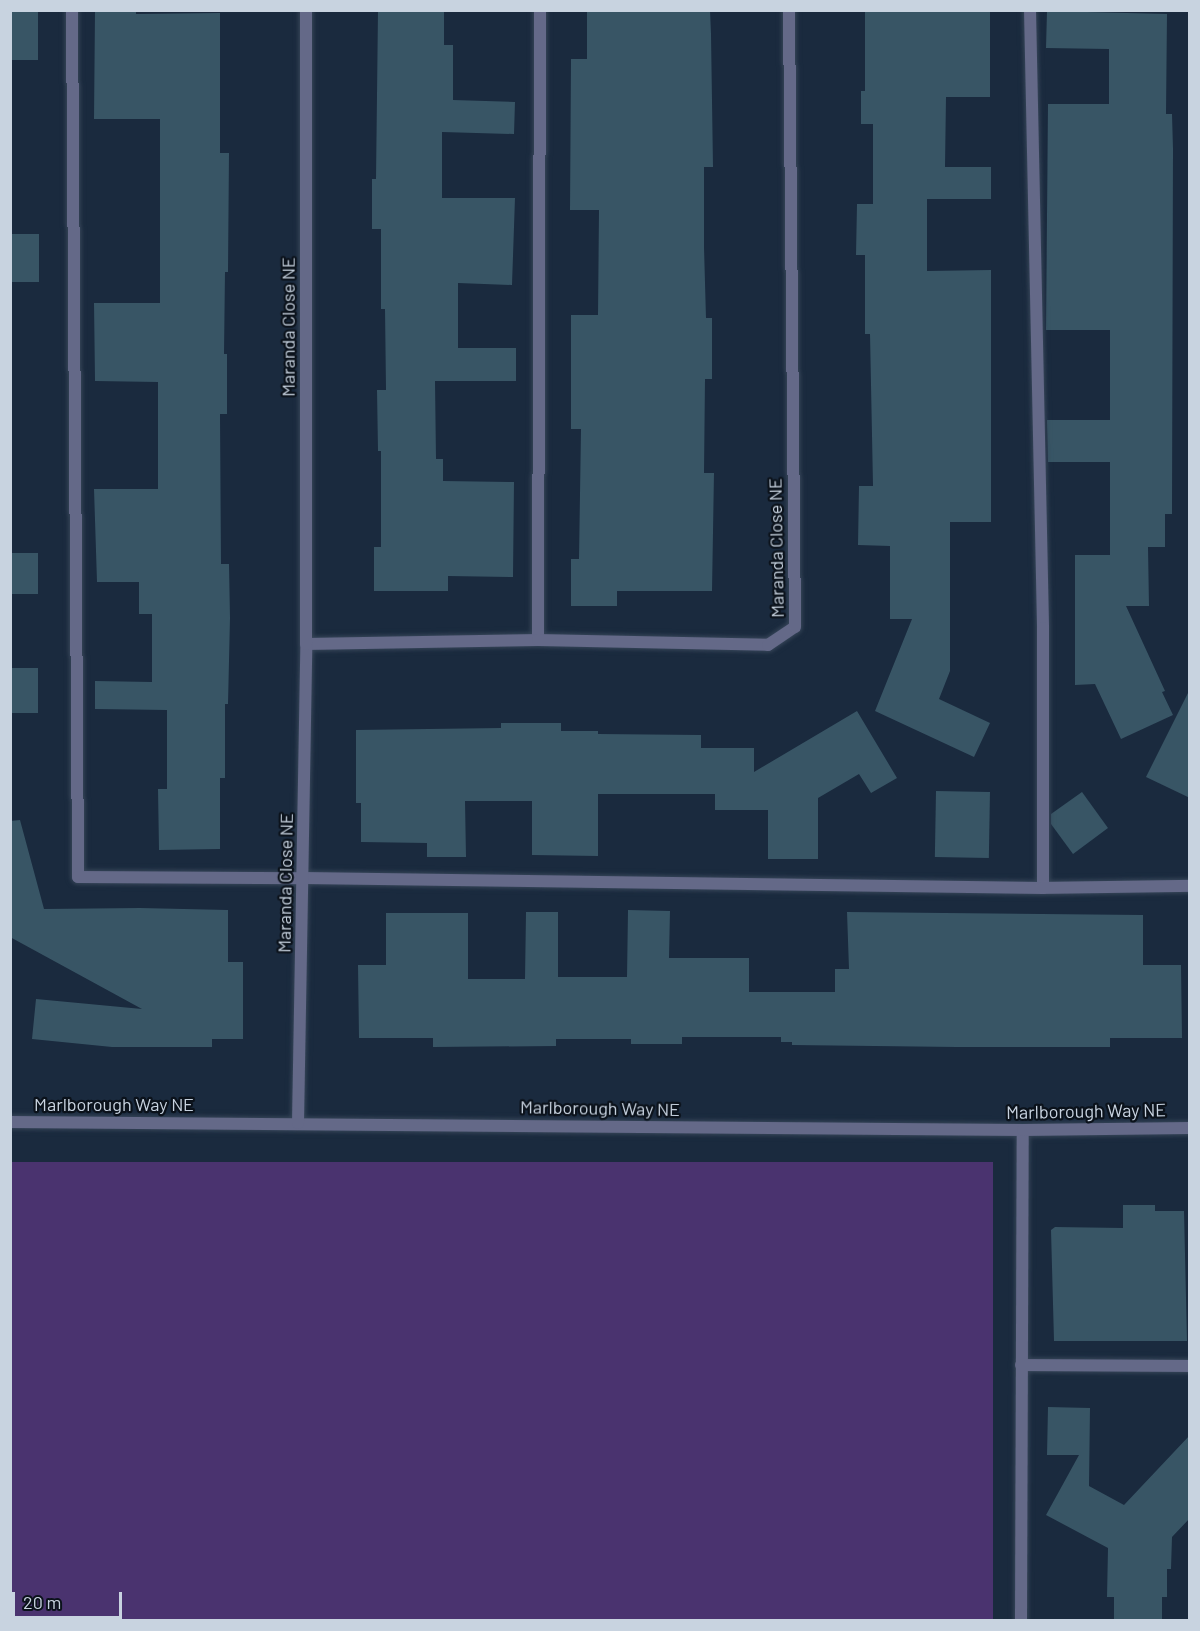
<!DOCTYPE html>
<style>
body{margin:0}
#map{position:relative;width:1200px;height:1631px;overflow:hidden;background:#1a2a3e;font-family:Barlow,sans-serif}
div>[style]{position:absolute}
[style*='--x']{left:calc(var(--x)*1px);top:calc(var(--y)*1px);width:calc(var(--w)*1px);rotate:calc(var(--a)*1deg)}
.green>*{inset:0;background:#4a336f;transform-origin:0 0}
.building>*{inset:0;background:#385565;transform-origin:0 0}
.roads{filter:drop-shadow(0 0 2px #364558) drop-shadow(0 0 2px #364558)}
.lane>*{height:12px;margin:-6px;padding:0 6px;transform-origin:6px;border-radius:6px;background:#646988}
.street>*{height:12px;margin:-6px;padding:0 6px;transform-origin:6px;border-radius:6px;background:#646988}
span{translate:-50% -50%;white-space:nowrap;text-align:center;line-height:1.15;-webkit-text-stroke:4.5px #0b121b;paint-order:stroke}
.street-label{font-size:18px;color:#c8d3e0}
.frame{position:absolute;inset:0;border:12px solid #c8d3e0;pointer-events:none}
.scale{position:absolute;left:12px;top:1592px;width:110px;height:27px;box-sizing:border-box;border:3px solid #c8d3e0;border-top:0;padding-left:8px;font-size:18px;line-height:21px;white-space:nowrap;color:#c8d3e0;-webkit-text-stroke:4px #0b121b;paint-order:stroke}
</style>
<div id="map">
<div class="green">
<div style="left:11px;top:1162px;width:982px;height:458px"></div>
</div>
<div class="building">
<div style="left:10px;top:10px;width:28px;height:50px"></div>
<div style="clip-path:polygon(95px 10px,136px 10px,136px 14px,220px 13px,220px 153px,229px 153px,228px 272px,225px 272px,224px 354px,227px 354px,227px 414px,220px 414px,221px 564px,229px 564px,230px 618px,228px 704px,225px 704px,225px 778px,220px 778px,220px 849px,159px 850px,158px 789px,167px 789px,167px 710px,95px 709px,95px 681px,152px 682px,152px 614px,139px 614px,139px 582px,97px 582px,94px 489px,158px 489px,158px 382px,95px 381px,94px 303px,160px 303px,160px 119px,94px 119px)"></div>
<div style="clip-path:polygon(378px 10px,444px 10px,444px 45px,453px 45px,453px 100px,515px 102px,514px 134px,442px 132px,442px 198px,515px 198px,512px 285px,458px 283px,458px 348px,516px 348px,516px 381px,435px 381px,436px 459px,443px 459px,443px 481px,514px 482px,513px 577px,448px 576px,448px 591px,374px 591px,374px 547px,381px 547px,381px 451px,378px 451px,377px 390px,386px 390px,385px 309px,381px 309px,381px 229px,372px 229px,372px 179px,376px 179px)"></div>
<div style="clip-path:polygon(587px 10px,710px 10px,711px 34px,713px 167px,704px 167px,704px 247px,706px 318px,712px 318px,712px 379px,705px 379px,704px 473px,714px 473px,712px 591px,617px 591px,617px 606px,571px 606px,571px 559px,579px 559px,581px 429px,571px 429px,571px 315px,598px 315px,599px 210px,570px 210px,571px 59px,587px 59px)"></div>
<div style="clip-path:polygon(865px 10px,990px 10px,990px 97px,946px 97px,945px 167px,991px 167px,991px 199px,927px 199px,927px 271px,991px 270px,991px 522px,950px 522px,950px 671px,939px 699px,990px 723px,974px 757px,875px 711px,912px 619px,890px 619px,890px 546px,858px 545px,859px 486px,873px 486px,870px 334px,865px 334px,865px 255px,856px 255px,857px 204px,873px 204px,873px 124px,861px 124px,861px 91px,865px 91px)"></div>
<div style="clip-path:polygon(1047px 11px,1167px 14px,1166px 114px,1172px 114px,1173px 149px,1172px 514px,1165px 514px,1165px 547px,1148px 547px,1149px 606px,1126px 606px,1165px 691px,1162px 692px,1173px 715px,1121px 739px,1095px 684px,1075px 685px,1075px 555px,1110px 555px,1110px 462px,1048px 462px,1047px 423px,1047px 420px,1110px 420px,1110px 330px,1046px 330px,1048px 104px,1109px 104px,1109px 49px,1046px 48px)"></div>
<div style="left:10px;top:234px;width:29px;height:48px"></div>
<div style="left:10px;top:553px;width:28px;height:41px"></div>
<div style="left:10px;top:668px;width:28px;height:45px"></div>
<div style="clip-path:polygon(1190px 689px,1190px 798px,1146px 777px)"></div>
<div style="clip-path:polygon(857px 711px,897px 778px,871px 793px,859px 774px,818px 798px,818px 859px,768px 859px,768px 810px,715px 810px,715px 794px,598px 794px,598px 856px,532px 855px,532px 801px,465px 801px,466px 857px,427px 857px,427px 843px,361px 842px,361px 803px,356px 803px,356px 730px,501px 728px,501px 723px,561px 723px,561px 731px,598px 731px,598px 734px,701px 735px,701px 748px,754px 748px,754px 772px)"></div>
<div style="left:936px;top:791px;width:54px;height:66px;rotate:1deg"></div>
<div style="clip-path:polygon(1082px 792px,1108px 828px,1073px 854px,1051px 824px,1051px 814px)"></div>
<div style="clip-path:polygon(20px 820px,44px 909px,140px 908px,228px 910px,228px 962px,243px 962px,243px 1039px,212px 1039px,212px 1047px,112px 1047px,32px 1039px,36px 999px,142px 1009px,10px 937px,10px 821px)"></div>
<div style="clip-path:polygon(628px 910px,670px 911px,669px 958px,749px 958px,749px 992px,835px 992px,835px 969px,849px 969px,847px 912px,1143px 915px,1143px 965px,1181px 965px,1182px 1038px,1110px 1038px,1110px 1047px,957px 1047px,792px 1045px,792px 1042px,781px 1042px,781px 1037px,682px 1037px,682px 1044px,631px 1044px,631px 1039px,556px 1039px,556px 1046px,433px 1047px,433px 1038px,359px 1038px,358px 965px,386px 965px,386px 913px,468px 913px,468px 979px,525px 979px,526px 912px,558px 912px,558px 977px,627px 977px)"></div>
<div style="clip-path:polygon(1123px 1205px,1155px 1205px,1155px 1211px,1184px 1211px,1187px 1341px,1054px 1341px,1051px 1230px,1055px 1227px,1123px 1228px)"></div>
<div style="clip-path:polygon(1048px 1407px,1090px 1408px,1089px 1486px,1124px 1505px,1190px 1435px,1190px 1518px,1172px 1537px,1171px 1569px,1167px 1569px,1167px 1597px,1162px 1597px,1162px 1620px,1114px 1620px,1114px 1597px,1107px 1597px,1108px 1548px,1046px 1515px,1079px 1455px,1047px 1455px)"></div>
</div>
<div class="roads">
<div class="lane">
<div style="--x:72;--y:10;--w:867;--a:89.6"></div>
<div style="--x:78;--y:877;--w:225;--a:0.3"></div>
<div style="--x:303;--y:878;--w:740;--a:0.77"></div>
<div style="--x:1030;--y:10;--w:618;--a:88.79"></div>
<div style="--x:1043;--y:628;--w:260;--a:90"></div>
<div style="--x:1043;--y:888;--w:147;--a:-0.8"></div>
<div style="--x:538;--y:640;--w:630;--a:-89.82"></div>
<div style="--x:1021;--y:1365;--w:169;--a:0.3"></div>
<div style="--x:1021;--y:1620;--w:490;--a:-89.8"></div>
</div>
<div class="street">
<div style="--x:306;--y:644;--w:232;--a:-1"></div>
<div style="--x:538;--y:640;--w:230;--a:1.2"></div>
<div style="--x:768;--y:645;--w:32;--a:-34"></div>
<div style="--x:795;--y:627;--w:617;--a:-90.56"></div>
<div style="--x:10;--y:1122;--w:1013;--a:0.45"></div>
<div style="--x:1023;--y:1130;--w:167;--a:-0.7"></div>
<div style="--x:298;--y:1123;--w:479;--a:-89"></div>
<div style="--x:306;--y:644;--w:634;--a:-90"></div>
</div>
</div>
<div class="street-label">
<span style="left:288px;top:327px;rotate:-90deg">Maranda Close NE</span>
<span style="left:776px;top:548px;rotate:-91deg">Maranda Close NE</span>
<span style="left:285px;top:883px;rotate:-89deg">Maranda Close NE</span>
<span style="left:114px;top:1104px">Marlborough Way NE</span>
<span style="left:600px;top:1108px;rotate:1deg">Marlborough Way NE</span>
<span style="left:1086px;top:1111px;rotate:-1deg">Marlborough Way NE</span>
</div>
<div class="frame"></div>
<div class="scale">20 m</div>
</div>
